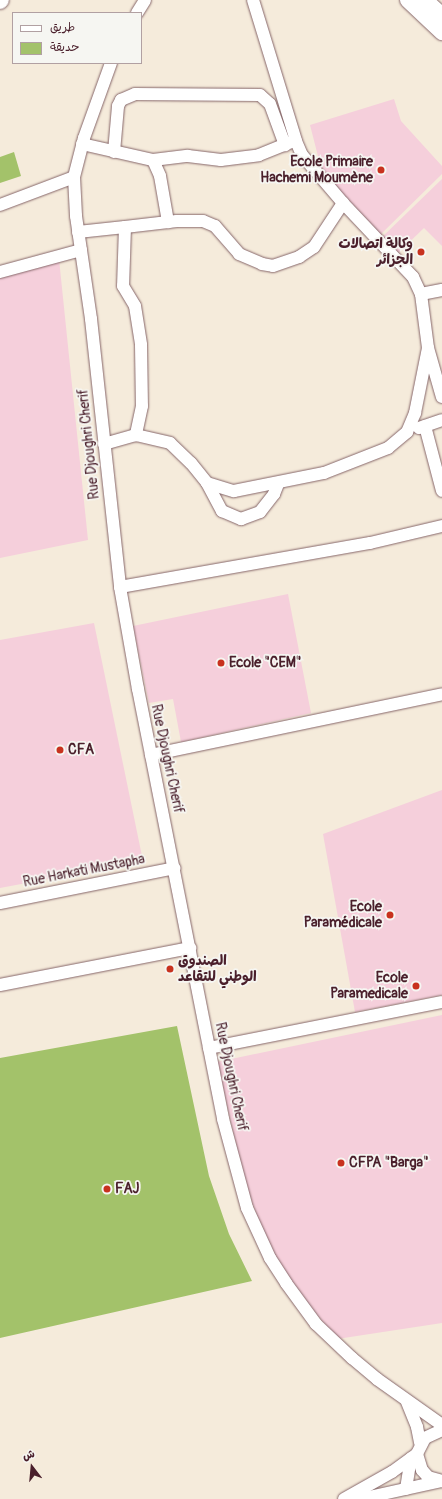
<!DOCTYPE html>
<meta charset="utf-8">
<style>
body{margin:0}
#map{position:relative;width:442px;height:1499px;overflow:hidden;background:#f5ebdb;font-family:Pangolin,"Playpen Sans Arabic",sans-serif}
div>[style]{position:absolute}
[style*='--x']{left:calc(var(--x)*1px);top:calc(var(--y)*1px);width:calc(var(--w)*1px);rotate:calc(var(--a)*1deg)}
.built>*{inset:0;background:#f5cfdb}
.green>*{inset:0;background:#a3c26a}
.roads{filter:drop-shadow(0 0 1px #866669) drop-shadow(0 0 1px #866669)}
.minor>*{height:12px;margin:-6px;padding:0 6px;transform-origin:6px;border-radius:6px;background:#fff}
.major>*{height:16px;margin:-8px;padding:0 8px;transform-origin:8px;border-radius:8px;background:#fff}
.dots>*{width:11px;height:11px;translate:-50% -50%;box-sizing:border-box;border:2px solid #f6f6f2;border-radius:50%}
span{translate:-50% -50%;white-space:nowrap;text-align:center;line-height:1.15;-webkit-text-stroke:3.5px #f6f6f2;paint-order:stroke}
.poi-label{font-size:14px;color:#4a1f2b;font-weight:700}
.right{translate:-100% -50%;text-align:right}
.left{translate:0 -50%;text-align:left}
.street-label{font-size:14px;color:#4a1f2b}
.legend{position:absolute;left:12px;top:12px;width:130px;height:52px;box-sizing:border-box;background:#f6f6f2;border:1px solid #b1a0a2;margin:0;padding:5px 7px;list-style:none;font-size:12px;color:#4a1f2b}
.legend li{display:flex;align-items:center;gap:8px;height:20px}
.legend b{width:20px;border:1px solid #b1a0a2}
.north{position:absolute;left:12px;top:1447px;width:40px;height:40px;-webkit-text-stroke:3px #f6f6f2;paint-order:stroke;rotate:344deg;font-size:11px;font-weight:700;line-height:16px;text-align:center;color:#4a1f2b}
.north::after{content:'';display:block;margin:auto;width:14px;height:18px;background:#4a1f2b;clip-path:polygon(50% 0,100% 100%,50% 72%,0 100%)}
</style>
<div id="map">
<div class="built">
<div style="clip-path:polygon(394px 99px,401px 121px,442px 166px,442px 174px,377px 238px,319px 175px,320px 164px,310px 125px)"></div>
<div style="clip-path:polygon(442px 179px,442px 246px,424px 228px,395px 256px,379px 240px)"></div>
<div style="clip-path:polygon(59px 259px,88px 540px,0 558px,0 270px)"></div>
<div style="clip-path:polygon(288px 594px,311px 713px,181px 742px,173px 699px,149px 703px,133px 626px)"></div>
<div style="clip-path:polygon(94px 623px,143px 861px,0 888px,0 640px)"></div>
<div style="clip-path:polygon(442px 790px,442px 995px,355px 1012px,323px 834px)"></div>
<div style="clip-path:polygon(442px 1015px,442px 1323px,337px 1339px,292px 1284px,274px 1254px,259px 1221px,245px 1183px,217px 1062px)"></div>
</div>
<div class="green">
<div style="clip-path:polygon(14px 152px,21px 176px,0 183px,0 157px)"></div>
<div style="clip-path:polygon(177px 1026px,209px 1176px,229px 1234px,252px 1281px,0 1338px,0 1058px)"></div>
</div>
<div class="roads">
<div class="minor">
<div style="--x:253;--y:0;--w:147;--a:73"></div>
<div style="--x:296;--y:141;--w:15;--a:67"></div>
<div style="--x:302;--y:155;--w:63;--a:49.5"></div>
<div style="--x:343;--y:203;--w:102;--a:46.6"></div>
<div style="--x:413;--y:277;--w:19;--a:65"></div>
<div style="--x:421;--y:294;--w:21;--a:-11"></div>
<div style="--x:137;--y:13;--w:15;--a:-58"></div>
<div style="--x:111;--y:63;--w:80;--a:109.8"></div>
<div style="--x:84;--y:138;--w:40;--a:104.4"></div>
<div style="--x:74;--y:177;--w:39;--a:87"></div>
<div style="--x:76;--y:216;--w:104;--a:81.7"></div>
<div style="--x:91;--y:319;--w:270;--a:83.8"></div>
<div style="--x:120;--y:587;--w:104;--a:80"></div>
<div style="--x:138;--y:689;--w:438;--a:78.8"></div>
<div style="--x:223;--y:1119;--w:92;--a:74.9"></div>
<div style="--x:247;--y:1208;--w:55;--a:65.3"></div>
<div style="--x:270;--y:1258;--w:30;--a:57"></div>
<div style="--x:286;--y:1283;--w:51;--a:53.8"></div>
<div style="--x:316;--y:1324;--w:50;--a:43.4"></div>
<div style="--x:352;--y:1358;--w:33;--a:40"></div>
<div style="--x:377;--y:1379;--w:80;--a:35.3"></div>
<div style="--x:82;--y:144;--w:73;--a:12.7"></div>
<div style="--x:153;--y:160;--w:35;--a:-7"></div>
<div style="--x:188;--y:156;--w:33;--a:7"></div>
<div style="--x:221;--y:160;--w:38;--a:-7"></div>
<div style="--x:259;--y:155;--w:35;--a:-22"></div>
<div style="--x:114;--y:152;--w:46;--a:-85"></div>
<div style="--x:118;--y:106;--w:7;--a:-63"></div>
<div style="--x:121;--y:100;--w:15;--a:-23"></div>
<div style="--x:135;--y:94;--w:125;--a:0.5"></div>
<div style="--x:260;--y:95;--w:13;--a:42"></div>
<div style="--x:270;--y:104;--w:44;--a:69.9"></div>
<div style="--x:153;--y:160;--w:17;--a:66"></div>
<div style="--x:160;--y:176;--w:47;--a:80.1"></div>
<div style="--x:0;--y:205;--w:79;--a:-20.7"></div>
<div style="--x:125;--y:227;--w:52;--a:-6.6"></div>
<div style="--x:177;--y:221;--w:26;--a:0"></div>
<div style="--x:203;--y:221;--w:13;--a:23"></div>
<div style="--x:215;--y:226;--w:37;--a:49"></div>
<div style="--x:239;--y:254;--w:25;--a:23"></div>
<div style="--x:262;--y:264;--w:11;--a:10"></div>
<div style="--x:273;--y:266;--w:28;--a:-19"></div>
<div style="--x:299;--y:257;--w:18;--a:-34"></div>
<div style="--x:314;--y:247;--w:53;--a:-56.6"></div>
<div style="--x:78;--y:232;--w:47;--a:-6.1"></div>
<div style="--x:125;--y:227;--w:59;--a:91.9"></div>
<div style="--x:123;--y:286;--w:23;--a:59"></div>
<div style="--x:135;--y:306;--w:39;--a:81"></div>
<div style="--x:141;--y:345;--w:61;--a:89.1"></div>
<div style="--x:142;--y:406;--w:30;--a:102"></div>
<div style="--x:0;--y:272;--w:84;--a:-15.2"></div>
<div style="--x:421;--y:294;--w:54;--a:82.6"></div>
<div style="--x:428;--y:348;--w:51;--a:74.1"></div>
<div style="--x:425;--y:426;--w:67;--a:75.3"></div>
<div style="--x:419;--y:428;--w:24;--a:-19"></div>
<div style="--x:104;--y:444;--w:33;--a:-16"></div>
<div style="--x:136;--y:435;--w:35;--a:13"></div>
<div style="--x:170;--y:443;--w:29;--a:44"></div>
<div style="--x:191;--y:463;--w:26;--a:51"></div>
<div style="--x:207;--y:483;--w:28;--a:17"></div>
<div style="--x:234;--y:491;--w:92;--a:-11.3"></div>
<div style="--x:324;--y:473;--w:69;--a:-21.3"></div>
<div style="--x:388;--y:448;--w:25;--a:-40"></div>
<div style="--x:407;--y:432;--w:21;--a:-67"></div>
<div style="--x:415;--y:413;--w:66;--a:-78.7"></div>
<div style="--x:207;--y:483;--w:32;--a:62"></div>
<div style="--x:222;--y:511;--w:21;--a:23"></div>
<div style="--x:241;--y:519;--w:20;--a:-20"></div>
<div style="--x:260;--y:512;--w:23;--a:-52"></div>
<div style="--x:274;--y:494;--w:11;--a:-68"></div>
<div style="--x:120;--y:587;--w:254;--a:-10"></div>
<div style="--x:370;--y:543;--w:74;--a:-13.3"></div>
<div style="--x:151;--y:755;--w:297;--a:-11.8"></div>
<div style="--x:0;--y:903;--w:178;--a:-11.3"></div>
<div style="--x:0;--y:985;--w:194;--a:-11"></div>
<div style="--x:209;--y:1048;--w:237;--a:-11.2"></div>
<div style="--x:407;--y:1402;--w:27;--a:68"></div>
<div style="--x:417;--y:1427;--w:16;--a:79"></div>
<div style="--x:442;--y:1430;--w:19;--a:155"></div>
<div style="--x:425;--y:1438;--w:18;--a:117"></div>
<div style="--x:417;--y:1454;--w:17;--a:73"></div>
<div style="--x:422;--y:1470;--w:9;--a:49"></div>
<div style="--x:428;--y:1477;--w:15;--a:16"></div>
<div style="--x:406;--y:1489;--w:31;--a:-81"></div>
<div style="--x:344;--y:1499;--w:55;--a:-29.4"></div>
<div style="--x:392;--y:1472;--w:31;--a:-36"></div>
<div style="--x:360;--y:1499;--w:84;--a:-12.4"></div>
</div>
<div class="major">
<div style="--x:408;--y:0;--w:47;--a:43.3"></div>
<div style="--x:425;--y:0;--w:23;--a:43"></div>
<div style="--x:0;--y:1;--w:1;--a:-45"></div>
</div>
</div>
<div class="dots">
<div style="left:381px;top:170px;background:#c8321e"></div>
<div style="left:421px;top:252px;background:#c8321e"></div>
<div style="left:221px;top:663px;background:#c8321e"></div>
<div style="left:60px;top:750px;background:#c8321e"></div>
<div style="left:390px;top:915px;background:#c8321e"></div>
<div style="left:170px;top:969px;background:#c8321e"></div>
<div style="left:416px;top:986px;background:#c8321e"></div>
<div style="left:341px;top:1163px;background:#c8321e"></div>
<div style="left:107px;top:1189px;background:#c8321e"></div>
</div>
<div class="poi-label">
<span class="right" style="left:373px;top:170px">Ecole Primaire<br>Hachemi Moumène</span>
<span class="right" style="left:413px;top:252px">وكالة اتصالات<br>الجزائر</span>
<span class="left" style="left:229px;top:663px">Ecole "CEM"</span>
<span class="left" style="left:68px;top:750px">CFA</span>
<span class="right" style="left:382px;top:915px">Ecole<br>Paramédicale</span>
<span class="left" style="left:178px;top:969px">الصندوق<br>الوطني للتقاعد</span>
<span class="right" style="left:408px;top:986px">Ecole<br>Paramedicale</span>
<span class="left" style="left:349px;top:1163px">CFPA "Barga"</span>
<span class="left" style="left:115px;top:1189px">FAJ</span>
</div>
<div class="street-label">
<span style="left:89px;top:444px;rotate:-96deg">Rue Djoughri Cherif</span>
<span style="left:167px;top:759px;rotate:78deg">Rue Djoughri Cherif</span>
<span style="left:84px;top:871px;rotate:-11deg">Rue Harkati Mustapha</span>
<span style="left:231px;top:1077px;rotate:78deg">Rue Djoughri Cherif</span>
</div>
<ul class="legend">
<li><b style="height:5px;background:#fff"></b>طريق</li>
<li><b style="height:11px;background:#a3c26a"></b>حديقة</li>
</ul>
<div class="north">ش</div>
</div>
